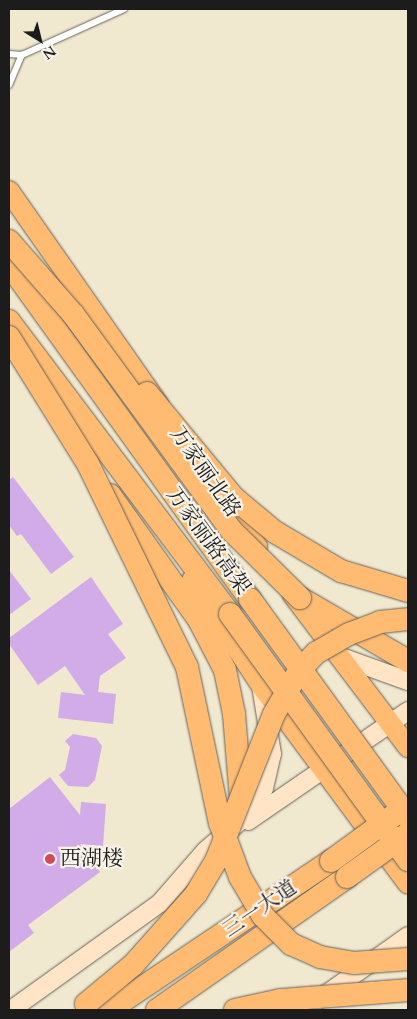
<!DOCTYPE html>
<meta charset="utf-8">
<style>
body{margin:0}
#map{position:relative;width:417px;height:1019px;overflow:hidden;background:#f0e8cf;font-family:Cardo,"Noto Serif SC",serif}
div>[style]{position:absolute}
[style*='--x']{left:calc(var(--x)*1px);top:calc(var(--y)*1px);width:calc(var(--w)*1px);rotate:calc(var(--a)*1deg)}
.building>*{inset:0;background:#d1ace8}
.roads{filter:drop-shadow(0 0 1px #66635b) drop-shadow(0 0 1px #66635b)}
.lane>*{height:6px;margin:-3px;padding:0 3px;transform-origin:3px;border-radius:3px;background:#fff}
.secondary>*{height:18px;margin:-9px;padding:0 9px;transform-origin:9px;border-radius:9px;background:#ffe4c6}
.primary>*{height:20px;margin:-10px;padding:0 10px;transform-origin:10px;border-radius:10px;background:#ffbb71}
.highway>*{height:22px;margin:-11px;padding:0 11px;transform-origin:11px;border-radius:11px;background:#ffbb71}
.bridges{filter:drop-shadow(0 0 1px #66635b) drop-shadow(0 0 1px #66635b)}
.highway-bridge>*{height:22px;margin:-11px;padding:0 11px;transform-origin:11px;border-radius:11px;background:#ffbb71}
.dots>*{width:14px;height:14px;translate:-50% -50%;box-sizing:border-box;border:2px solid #f7f3e8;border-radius:50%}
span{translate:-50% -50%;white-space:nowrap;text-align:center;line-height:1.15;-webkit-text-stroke:4.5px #f7f3e8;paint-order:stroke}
.street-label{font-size:21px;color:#1c1c1c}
.poi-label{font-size:21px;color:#1c1c1c}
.left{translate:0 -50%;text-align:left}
.frame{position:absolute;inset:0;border:10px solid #1c1c1c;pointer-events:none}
.north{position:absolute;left:15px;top:15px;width:50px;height:50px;-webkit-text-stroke:4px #f7f3e8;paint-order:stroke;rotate:144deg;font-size:14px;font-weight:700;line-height:20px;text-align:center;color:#1c1c1c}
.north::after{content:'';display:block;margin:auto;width:18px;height:22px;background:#1c1c1c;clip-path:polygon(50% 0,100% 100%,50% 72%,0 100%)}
</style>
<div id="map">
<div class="building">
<div style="clip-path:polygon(13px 477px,74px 557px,51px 574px,21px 534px,17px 536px,9px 525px,9px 480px)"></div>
<div style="clip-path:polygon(9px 570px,31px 599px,9px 615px)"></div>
<div style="clip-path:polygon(91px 577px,123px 624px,108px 634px,126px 658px,100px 676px,98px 692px,116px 694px,113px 724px,58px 718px,61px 692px,85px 695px,65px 666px,38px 685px,9px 644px,9px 638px)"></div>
<div style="clip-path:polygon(73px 734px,96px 738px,102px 746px,95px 780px,88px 787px,68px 786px,59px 775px,65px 770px,70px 747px,65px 741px)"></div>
<div style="clip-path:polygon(50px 777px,80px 815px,81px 802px,106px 804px,103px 846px,80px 844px,100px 872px,28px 925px,34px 933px,9px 952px,9px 809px)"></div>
</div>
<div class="roads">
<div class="lane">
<div style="--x:9;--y:54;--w:13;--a:4"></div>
<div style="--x:22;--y:55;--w:112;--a:-24.3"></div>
<div style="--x:9;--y:85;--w:33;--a:-67"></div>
</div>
<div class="secondary">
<div style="--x:344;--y:658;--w:68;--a:19.8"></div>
<div style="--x:248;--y:821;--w:194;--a:-34.5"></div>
<div style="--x:11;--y:1010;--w:183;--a:-35.7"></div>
<div style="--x:160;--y:903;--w:70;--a:-49"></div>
<div style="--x:206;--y:850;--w:60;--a:-40.3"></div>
<div style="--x:252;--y:811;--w:26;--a:-62"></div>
<div style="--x:264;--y:788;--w:35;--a:-77"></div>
<div style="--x:272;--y:754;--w:70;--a:-99.1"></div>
<div style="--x:304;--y:1010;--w:128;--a:-35.4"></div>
</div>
<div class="primary">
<div style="--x:9;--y:191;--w:260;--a:55"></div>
<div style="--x:216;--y:488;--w:71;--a:54.7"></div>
<div style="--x:192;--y:580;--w:126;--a:56.7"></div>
<div style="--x:261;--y:685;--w:247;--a:53.5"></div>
<div style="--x:293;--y:595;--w:191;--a:52.9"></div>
</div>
<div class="highway">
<div style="--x:9;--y:264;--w:413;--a:54.3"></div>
<div style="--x:9;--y:321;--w:367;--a:53"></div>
<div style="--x:110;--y:495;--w:153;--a:54.5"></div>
<div style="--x:199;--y:620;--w:56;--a:62.5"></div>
<div style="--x:225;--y:670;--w:45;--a:78.4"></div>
<div style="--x:234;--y:714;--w:85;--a:85.3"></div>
<div style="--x:300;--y:598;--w:125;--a:30.3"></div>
<div style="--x:109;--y:1010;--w:267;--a:-33.9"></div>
<div style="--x:157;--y:1010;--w:232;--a:-35"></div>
</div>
</div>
<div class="bridges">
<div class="highway-bridge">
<div style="--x:9;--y:241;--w:97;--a:48.8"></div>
<div style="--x:73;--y:314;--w:268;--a:53.8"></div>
<div style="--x:231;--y:530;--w:97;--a:44.6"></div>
<div style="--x:9;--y:337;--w:150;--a:58.1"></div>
<div style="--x:88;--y:464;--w:226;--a:64"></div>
<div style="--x:187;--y:667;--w:159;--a:78.1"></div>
<div style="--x:220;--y:823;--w:58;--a:69.7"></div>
<div style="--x:240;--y:877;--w:45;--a:59.5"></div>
<div style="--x:263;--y:916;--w:40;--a:45"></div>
<div style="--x:291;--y:944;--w:32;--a:24"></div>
<div style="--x:320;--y:957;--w:35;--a:10"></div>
<div style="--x:354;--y:963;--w:54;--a:-4.2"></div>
<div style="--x:147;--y:393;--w:136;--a:50.4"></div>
<div style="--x:234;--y:498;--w:53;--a:39.7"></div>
<div style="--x:275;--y:532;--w:77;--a:30.6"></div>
<div style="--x:341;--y:571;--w:70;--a:16.6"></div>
<div style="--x:250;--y:599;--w:269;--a:54.1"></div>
<div style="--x:230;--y:614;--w:304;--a:54.1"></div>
<div style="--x:331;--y:861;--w:77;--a:-36"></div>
<div style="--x:347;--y:877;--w:74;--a:-35.6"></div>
<div style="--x:86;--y:1004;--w:61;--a:-39.7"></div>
<div style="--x:133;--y:965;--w:95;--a:-48.4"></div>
<div style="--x:196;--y:894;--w:39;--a:-59"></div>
<div style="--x:216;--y:861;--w:158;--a:-68.5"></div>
<div style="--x:274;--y:714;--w:50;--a:-59.8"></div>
<div style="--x:299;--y:671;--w:25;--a:-47"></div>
<div style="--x:316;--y:653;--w:38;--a:-30"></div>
<div style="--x:349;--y:634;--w:33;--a:-21"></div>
<div style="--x:380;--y:622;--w:28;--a:-6"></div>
<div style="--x:235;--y:1010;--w:47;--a:-12.3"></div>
<div style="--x:281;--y:1000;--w:127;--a:-4.5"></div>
</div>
</div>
<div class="dots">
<div style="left:50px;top:859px;background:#d1495b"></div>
</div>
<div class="street-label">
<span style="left:205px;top:472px;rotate:55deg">万家丽北路</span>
<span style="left:208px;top:541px;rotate:54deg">万家丽路高架</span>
<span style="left:260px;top:909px;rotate:-34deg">三一大道</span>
</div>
<div class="poi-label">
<span class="left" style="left:60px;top:859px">西湖楼</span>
</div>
<div class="frame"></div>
<div class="north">N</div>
</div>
